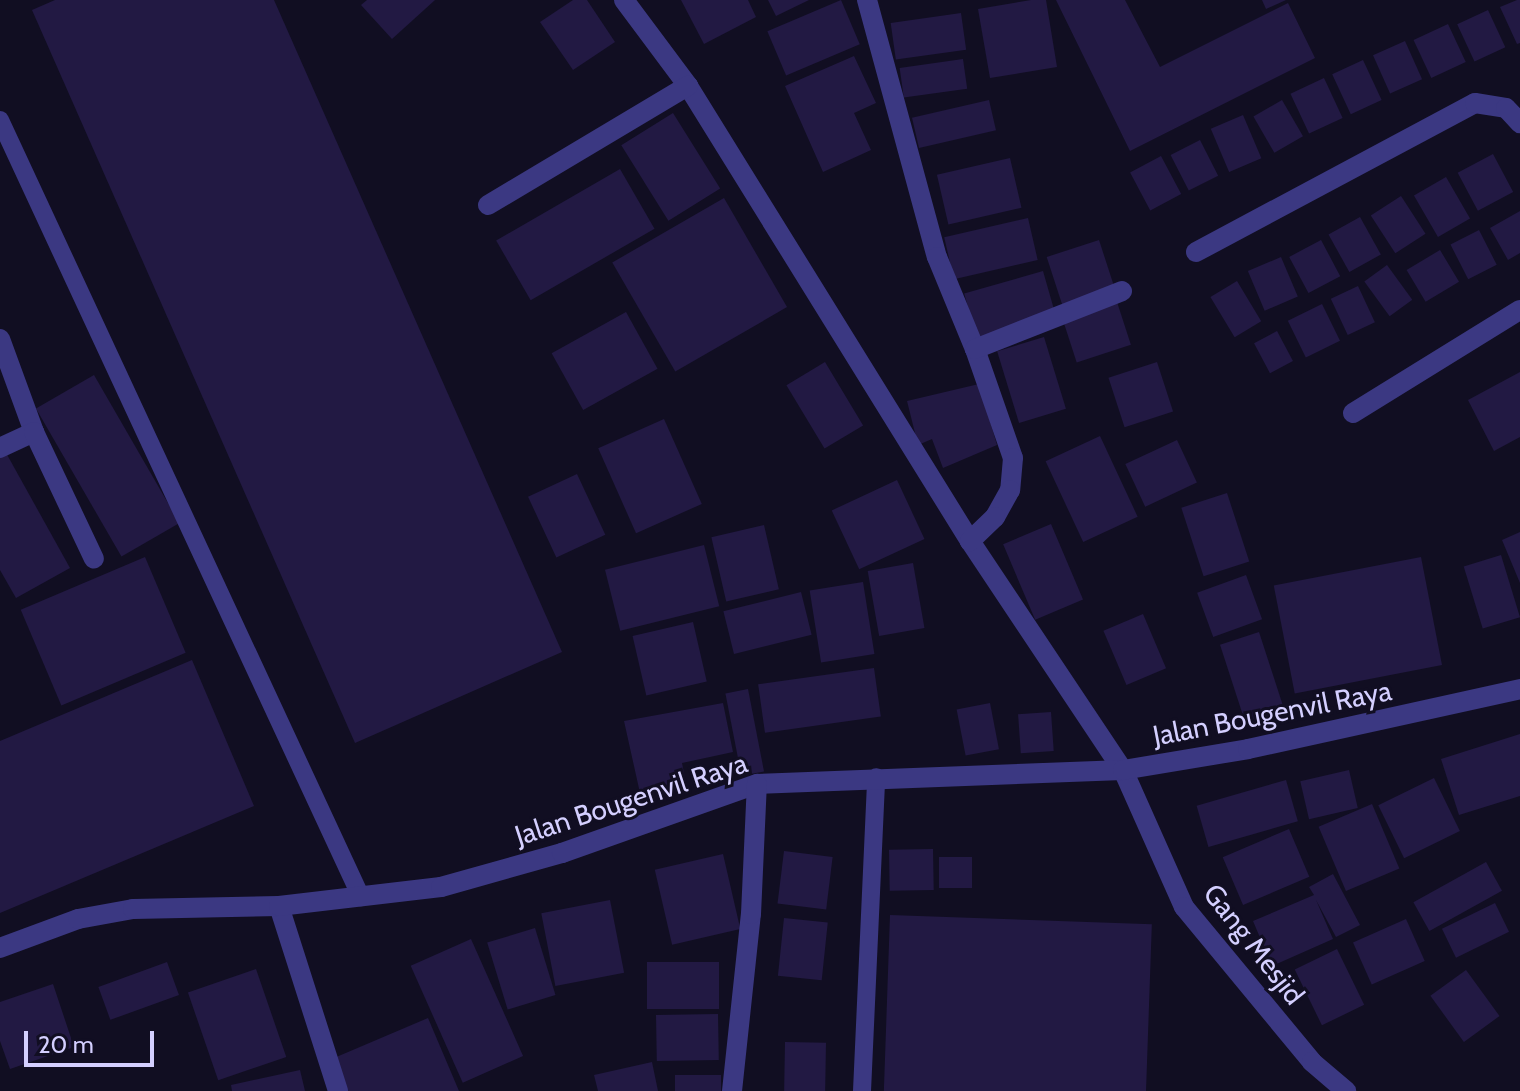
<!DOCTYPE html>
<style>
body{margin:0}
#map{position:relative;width:1520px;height:1091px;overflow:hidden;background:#110e22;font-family:Cabin,sans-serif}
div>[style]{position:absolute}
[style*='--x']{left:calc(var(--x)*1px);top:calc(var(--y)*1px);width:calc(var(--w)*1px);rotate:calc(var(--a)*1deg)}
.building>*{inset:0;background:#221943;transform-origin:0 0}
.lane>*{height:18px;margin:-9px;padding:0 9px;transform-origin:9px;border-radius:9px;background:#3b3882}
.street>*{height:20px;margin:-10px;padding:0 10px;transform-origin:10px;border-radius:10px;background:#3b3882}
span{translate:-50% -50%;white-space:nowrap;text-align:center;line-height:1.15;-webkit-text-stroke:6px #110e22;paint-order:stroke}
.street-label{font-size:28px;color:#d4cfff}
.scale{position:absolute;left:24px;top:1031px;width:130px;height:36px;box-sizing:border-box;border:4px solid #d4cfff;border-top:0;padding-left:10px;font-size:24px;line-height:28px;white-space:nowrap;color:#d4cfff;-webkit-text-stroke:6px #110e22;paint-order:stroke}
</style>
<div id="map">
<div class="building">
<div style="clip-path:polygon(55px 0,274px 0,562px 652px,355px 743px,32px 10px)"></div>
<div style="clip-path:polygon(367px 0,435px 0,392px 39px,361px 5px)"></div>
<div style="clip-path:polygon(573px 0,587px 0,615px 42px,573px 70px,540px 22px)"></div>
<div style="clip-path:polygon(681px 0,748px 0,756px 17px,704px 44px)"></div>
<div style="clip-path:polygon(768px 0,809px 0,776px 16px)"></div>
<div style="left:841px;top:0;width:48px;height:80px;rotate:67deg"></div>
<div style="clip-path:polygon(1031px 0,1046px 0,1057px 67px,990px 78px,978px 9px)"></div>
<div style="clip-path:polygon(1056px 0,1125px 0,1160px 67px,1288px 3px,1315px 58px,1130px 151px)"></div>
<div style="clip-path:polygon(1262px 0,1286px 0,1266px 9px)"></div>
<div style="clip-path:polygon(1517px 0,1520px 0,1520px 43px,1517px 44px,1500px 7px)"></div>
<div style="left:1488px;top:10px;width:41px;height:34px;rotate:65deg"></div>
<div style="left:961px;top:13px;width:37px;height:71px;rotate:82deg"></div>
<div style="left:1448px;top:24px;width:42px;height:38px;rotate:65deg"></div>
<div style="left:1405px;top:41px;width:42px;height:35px;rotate:66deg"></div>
<div style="clip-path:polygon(854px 56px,876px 103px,854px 113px,871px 150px,823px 172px,785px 86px)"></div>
<div style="left:963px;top:59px;width:30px;height:64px;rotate:82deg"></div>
<div style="left:1363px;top:60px;width:44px;height:34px;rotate:65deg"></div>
<div style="left:1324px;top:78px;width:44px;height:37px;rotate:65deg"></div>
<div style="left:989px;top:100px;width:31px;height:79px;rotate:77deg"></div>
<div style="left:1282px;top:100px;width:42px;height:33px;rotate:60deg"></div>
<div style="left:673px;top:113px;width:89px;height:61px;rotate:58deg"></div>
<div style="left:1243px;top:115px;width:47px;height:35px;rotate:67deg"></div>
<div style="left:1200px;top:140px;width:40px;height:33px;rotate:63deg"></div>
<div style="left:1493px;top:154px;width:43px;height:40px;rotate:62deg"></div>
<div style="left:1161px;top:156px;width:43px;height:35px;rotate:62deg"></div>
<div style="left:1010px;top:158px;width:51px;height:75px;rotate:77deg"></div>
<div style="left:620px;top:169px;width:69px;height:143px;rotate:60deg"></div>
<div style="left:1446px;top:177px;width:48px;height:37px;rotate:60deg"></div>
<div style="left:1401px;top:196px;width:45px;height:36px;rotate:57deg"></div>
<div style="left:724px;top:198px;width:126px;height:129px;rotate:60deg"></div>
<div style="clip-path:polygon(1520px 211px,1520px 253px,1508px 260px,1490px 228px)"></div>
<div style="left:1360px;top:217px;width:43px;height:36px;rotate:61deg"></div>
<div style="left:1028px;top:218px;width:43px;height:86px;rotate:77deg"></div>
<div style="left:1479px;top:230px;width:39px;height:32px;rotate:63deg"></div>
<div style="left:1099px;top:240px;width:55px;height:55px;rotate:72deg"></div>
<div style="left:1321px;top:240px;width:41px;height:36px;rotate:62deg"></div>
<div style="left:1440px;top:250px;width:37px;height:39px;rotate:59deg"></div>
<div style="left:1281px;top:257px;width:43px;height:36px;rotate:67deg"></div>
<div style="left:1387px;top:265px;width:43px;height:28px;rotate:54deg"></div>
<div style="left:1043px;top:271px;width:48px;height:82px;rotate:74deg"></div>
<div style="left:1237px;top:281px;width:47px;height:31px;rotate:59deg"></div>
<div style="left:1358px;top:286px;width:40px;height:30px;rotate:65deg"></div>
<div style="left:1117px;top:302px;width:45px;height:57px;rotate:72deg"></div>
<div style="left:1322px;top:304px;width:41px;height:38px;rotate:64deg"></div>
<div style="left:626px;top:312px;width:65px;height:85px;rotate:61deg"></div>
<div style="left:1277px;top:331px;width:34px;height:26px;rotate:62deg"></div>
<div style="left:1044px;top:337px;width:75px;height:49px;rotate:73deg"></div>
<div style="left:825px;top:362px;width:74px;height:45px;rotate:59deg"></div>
<div style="left:1157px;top:362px;width:52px;height:51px;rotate:72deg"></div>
<div style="clip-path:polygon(1520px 372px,1520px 437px,1494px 451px,1468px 400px)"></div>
<div style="left:94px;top:375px;width:171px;height:67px;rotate:60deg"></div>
<div style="clip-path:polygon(979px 384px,997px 445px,943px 468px,932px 439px,918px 445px,907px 401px)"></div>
<div style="left:664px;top:419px;width:93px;height:72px;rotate:66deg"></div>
<div style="left:1100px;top:436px;width:89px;height:60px;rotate:65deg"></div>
<div style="left:1177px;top:440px;width:47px;height:57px;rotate:65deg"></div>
<div style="clip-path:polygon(5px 451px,70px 568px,16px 598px,0 570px,0 453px)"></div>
<div style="left:577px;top:474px;width:67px;height:54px;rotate:65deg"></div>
<div style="left:897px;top:480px;width:65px;height:72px;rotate:65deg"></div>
<div style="left:1227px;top:493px;width:72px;height:48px;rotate:72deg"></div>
<div style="left:1051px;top:524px;width:82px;height:52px;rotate:67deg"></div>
<div style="left:764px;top:525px;width:66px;height:54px;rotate:77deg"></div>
<div style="clip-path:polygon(1520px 532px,1520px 583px,1502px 540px)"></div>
<div style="left:704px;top:545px;width:63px;height:102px;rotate:76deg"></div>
<div style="left:1501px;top:555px;width:65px;height:39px;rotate:73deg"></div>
<div style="left:145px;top:557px;width:104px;height:135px;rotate:67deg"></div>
<div style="left:1421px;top:557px;width:110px;height:150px;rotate:79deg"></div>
<div style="left:913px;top:563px;width:66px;height:46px;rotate:80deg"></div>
<div style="left:1246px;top:575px;width:47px;height:52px;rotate:70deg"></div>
<div style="left:863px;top:582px;width:73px;height:54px;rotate:81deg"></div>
<div style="left:801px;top:592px;width:44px;height:80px;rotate:76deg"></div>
<div style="left:1143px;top:614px;width:59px;height:43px;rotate:67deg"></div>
<div style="left:693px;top:622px;width:61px;height:62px;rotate:77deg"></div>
<div style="left:1259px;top:632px;width:86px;height:41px;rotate:72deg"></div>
<div style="clip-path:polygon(192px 660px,254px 806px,0 913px,0 741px)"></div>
<div style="left:874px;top:668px;width:49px;height:117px;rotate:82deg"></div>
<div style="left:748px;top:689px;width:84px;height:23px;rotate:79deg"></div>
<div style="clip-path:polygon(723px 703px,733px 752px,682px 763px,686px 783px,640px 793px,624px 721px)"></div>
<div style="left:990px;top:703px;width:47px;height:34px;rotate:79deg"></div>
<div style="left:1051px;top:712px;width:39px;height:33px;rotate:86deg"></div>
<div style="clip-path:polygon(1520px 734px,1520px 796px,1459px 815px,1441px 759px)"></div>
<div style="left:1349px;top:770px;width:39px;height:50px;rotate:77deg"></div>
<div style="left:1434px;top:778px;width:59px;height:62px;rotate:64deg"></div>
<div style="left:1286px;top:780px;width:43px;height:93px;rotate:74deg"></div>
<div style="left:1372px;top:804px;width:70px;height:58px;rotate:67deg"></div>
<div style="left:1289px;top:829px;width:52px;height:72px;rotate:67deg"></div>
<div style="left:933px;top:849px;width:41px;height:44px;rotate:89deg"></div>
<div style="left:784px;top:851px;width:49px;height:53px;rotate:7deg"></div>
<div style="left:723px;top:854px;width:77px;height:70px;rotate:77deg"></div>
<div style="left:939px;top:857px;width:33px;height:31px"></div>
<div style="left:1486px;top:862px;width:33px;height:83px;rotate:61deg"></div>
<div style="clip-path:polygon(1333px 874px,1360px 925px,1336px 937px,1316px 900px,1333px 939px,1272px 966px,1253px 921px,1314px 895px,1309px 887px)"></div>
<div style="left:610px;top:900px;width:74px;height:70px;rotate:79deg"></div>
<div style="left:1495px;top:903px;width:32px;height:59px;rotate:64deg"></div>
<div style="left:890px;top:915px;width:262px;height:176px;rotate:2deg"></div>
<div style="left:784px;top:918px;width:44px;height:58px;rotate:6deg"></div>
<div style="left:1406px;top:919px;width:46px;height:58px;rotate:66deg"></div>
<div style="left:535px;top:928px;width:70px;height:50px;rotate:73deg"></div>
<div style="left:471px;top:939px;width:128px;height:66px;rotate:66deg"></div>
<div style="left:1337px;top:949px;width:62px;height:47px;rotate:64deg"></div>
<div style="left:167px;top:962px;width:35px;height:73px;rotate:70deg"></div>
<div style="left:719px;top:962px;width:47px;height:72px;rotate:90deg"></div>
<div style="left:256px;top:969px;width:93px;height:72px;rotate:71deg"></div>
<div style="left:1466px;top:970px;width:57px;height:44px;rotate:54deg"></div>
<div style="clip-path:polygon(53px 984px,74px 1047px,10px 1069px,0 1041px,0 1002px)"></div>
<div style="left:718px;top:1014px;width:46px;height:62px;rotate:89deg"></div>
<div style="clip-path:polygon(428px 1018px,459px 1091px,348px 1091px,334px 1058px)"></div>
<div style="left:785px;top:1042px;width:41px;height:49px;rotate:1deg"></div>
<div style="clip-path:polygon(652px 1062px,658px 1091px,598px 1091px,594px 1075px)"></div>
<div style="clip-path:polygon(300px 1070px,305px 1091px,232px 1091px,231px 1085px)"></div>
<div style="left:675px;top:1075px;width:46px;height:16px"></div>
</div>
<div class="lane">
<div style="--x:0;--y:120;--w:857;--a:65.08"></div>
<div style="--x:862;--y:1091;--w:314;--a:-87.4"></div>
</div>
<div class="street">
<div style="--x:624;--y:0;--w:107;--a:53.3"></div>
<div style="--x:688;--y:86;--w:535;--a:58.21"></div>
<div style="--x:970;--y:541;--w:275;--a:56.3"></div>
<div style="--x:1123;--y:770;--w:150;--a:66"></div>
<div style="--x:1184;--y:907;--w:201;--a:50.4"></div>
<div style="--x:1312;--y:1062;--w:45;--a:40.5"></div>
<div style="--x:867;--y:0;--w:266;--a:74.8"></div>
<div style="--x:937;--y:257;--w:100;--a:67.6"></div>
<div style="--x:975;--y:349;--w:115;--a:70.8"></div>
<div style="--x:1013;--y:458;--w:32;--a:95"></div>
<div style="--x:1010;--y:490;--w:31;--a:119"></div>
<div style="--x:995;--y:517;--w:35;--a:136"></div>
<div style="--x:488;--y:205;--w:233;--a:-30.8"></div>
<div style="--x:1196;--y:252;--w:316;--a:-28.1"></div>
<div style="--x:1475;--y:103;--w:31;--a:9"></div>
<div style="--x:1506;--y:108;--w:21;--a:47"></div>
<div style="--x:0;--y:339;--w:99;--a:69.9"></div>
<div style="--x:34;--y:432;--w:38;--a:155"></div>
<div style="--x:975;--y:349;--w:158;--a:-21.5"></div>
<div style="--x:1353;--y:413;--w:196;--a:-31.7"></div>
<div style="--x:34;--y:432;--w:140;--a:64.7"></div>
<div style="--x:279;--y:906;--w:194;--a:72.3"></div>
<div style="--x:0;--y:948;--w:83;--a:-20.4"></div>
<div style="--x:78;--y:919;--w:56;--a:-10.3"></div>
<div style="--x:133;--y:909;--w:146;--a:-1.2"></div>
<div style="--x:279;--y:906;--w:163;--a:-6.7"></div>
<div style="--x:441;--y:887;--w:126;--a:-15.7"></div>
<div style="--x:562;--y:853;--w:207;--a:-19.5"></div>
<div style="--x:757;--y:784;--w:366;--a:-2.2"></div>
<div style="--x:1123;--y:770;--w:127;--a:-9.5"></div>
<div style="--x:1248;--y:749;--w:279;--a:-12.4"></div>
<div style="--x:732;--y:1091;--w:178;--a:-83.9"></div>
<div style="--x:751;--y:914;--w:130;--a:-87.4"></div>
</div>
<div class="street-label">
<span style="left:1272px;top:713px;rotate:-11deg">Jalan Bougenvil Raya</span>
<span style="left:631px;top:799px;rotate:-18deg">Jalan Bougenvil Raya</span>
<span style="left:1254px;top:944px;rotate:52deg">Gang Mesjid</span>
</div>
<div class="scale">20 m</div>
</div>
